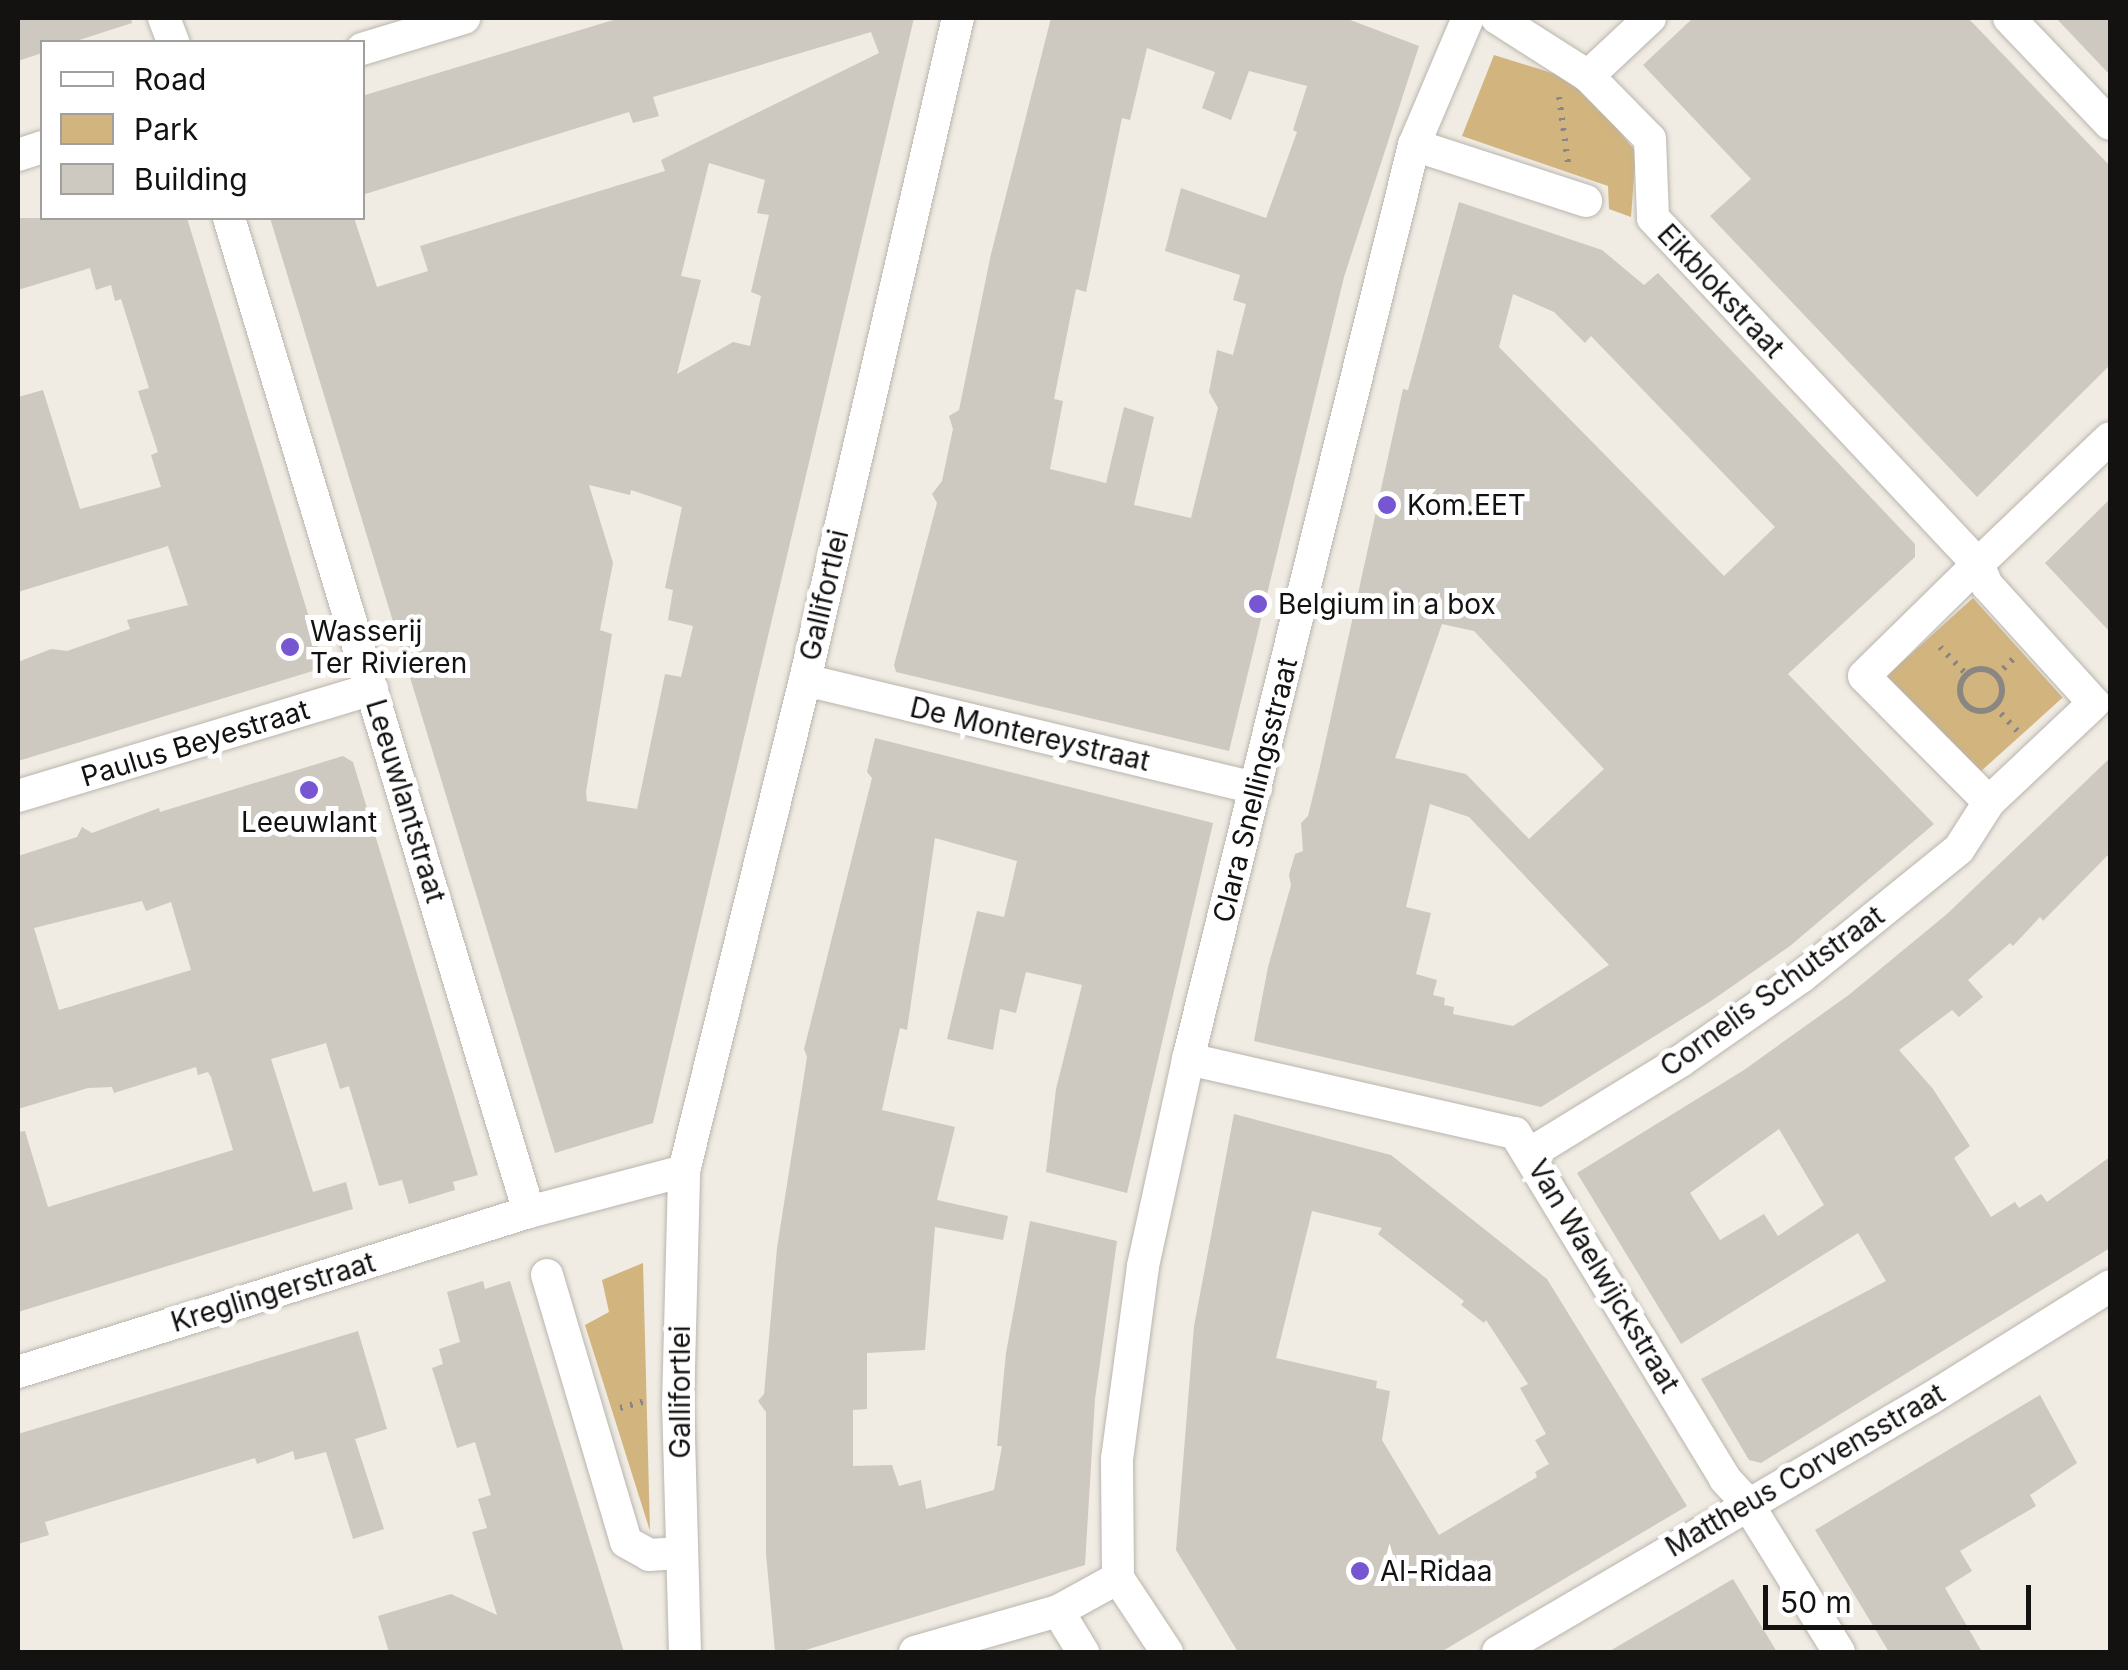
<!DOCTYPE html>
<style>
body{margin:0}
#map{position:relative;width:2128px;height:1670px;overflow:hidden;background:#f0ebe3;font-family:Inter,sans-serif}
div>[style]{position:absolute}
[style*='--x']{left:calc(var(--x)*1px);top:calc(var(--y)*1px);width:calc(var(--w)*1px);rotate:calc(var(--a)*1deg)}
.green>*{inset:0;background:#d2b47e;transform-origin:0 0}
.building>*{inset:0;background:#cdc8c0}
.path>*{height:6px;margin-top:-3px;transform-origin:0;background:repeating-linear-gradient(90deg,#8a8681 0 2.5px,transparent 0 10.5px)}
.path>.ring{margin:-3px;padding:0;box-sizing:content-box;background:none;border:6px solid #8a8681;border-radius:50%}
.roads{filter:drop-shadow(0 0 2px #b9b5ad) drop-shadow(0 0 2px #b9b5ad)}
.street>*{height:32px;margin:-16px;padding:0 16px;transform-origin:16px;border-radius:16px;background:#fff}
.dots>*{width:28px;height:28px;translate:-50% -50%;box-sizing:border-box;border:5px solid #fff;border-radius:50%}
span{translate:-50% -50%;white-space:nowrap;text-align:center;line-height:1.15;-webkit-text-stroke:10px #fff;paint-order:stroke}
.street-label{font-size:28px;color:#141210}
.poi-label{font-size:28px;color:#141210}
.left{translate:0 -50%;text-align:left}
.frame{position:absolute;inset:0;border:20px solid #141210;pointer-events:none}
.legend{position:absolute;left:40px;top:40px;width:325px;height:180px;box-sizing:border-box;background:#fff;border:2px solid #a1a09f;margin:0;padding:12px 18px;list-style:none;font-size:30px;color:#141210}
.legend li{display:flex;align-items:center;gap:20px;height:50px}
.legend b{width:50px;border:2px solid #a1a09f}
.scale{position:absolute;left:1763px;top:1585px;width:268px;height:45px;box-sizing:border-box;border:5px solid #141210;border-top:0;padding-left:12px;font-size:30px;line-height:35px;white-space:nowrap;color:#141210;-webkit-text-stroke:8px #fff;paint-order:stroke}
</style>
<div id="map">
<div class="green">
<div style="clip-path:polygon(1494px 55px,1568px 78px,1611px 121px,1636px 152px,1631px 217px,1609px 209px,1608px 186px,1462px 136px)"></div>
<div style="left:1973px;top:598px;width:134px;height:119px;rotate:48deg"></div>
<div style="clip-path:polygon(643px 1263px,650px 1531px,585px 1325px,609px 1312px,602px 1280px)"></div>
</div>
<div class="building">
<div style="clip-path:polygon(18px 18px,131px 18px,132px 23px,73px 42px,42px 42px,42px 53px,18px 61px)"></div>
<div style="clip-path:polygon(evenodd,620px 18px,914px 18px,653px 1123px,555px 1153px,270px 218px,354px 218px,377px 287px,428px 271px,420px 246px,665px 171px,661px 160px,879px 53px,871px 32px,653px 97px,659px 116px,633px 123px,629px 112px,362px 195px,362px 96px,620px 18px,709px 163px,765px 180px,757px 213px,769px 215px,751px 292px,761px 296px,750px 346px,733px 342px,677px 374px,701px 280px,681px 276px,709px 163px,620px 18px,589px 485px,630px 495px,631px 490px,682px 507px,665px 588px,673px 590px,668px 620px,693px 626px,681px 677px,665px 674px,637px 809px,587px 801px,586px 792px,612px 634px,600px 630px,613px 563px,589px 485px)"></div>
<div style="clip-path:polygon(evenodd,1051px 18px,1345px 18px,1419px 46px,1344px 277px,1229px 751px,896px 672px,894px 665px,937px 503px,932px 494px,942px 481px,953px 429px,949px 416px,959px 410px,991px 254px,1051px 18px,1147px 48px,1215px 72px,1202px 108px,1231px 120px,1249px 71px,1307px 86px,1293px 130px,1297px 132px,1266px 218px,1181px 188px,1165px 251px,1240px 275px,1233px 300px,1246px 304px,1233px 355px,1217px 350px,1209px 392px,1218px 408px,1191px 518px,1134px 505px,1154px 417px,1124px 407px,1106px 483px,1050px 469px,1063px 401px,1054px 399px,1076px 289px,1086px 292px,1122px 118px,1130px 120px,1147px 48px)"></div>
<div style="clip-path:polygon(1693px 18px,1968px 18px,2110px 166px,2110px 365px,1977px 497px,1710px 216px,1751px 179px,1643px 65px)"></div>
<div style="clip-path:polygon(2056px 18px,2110px 18px,2110px 75px)"></div>
<div style="clip-path:polygon(evenodd,1459px 202px,1602px 250px,1644px 285px,1658px 273px,1915px 544px,1915px 557px,1788px 674px,1934px 824px,1790px 946px,1711px 1001px,1541px 1107px,1254px 1041px,1268px 967px,1291px 885px,1289px 875px,1295px 854px,1303px 851px,1301px 823px,1308px 816px,1319px 771px,1403px 389px,1408px 390px,1459px 202px,1513px 294px,1554px 312px,1585px 343px,1591px 336px,1775px 527px,1724px 576px,1499px 347px,1513px 294px,1459px 202px,1442px 624px,1474px 631px,1604px 769px,1529px 839px,1466px 774px,1395px 758px,1442px 624px,1459px 202px,1430px 804px,1469px 817px,1609px 965px,1513px 1026px,1453px 1014px,1454px 1007px,1444px 1005px,1445px 998px,1433px 995px,1437px 980px,1416px 974px,1431px 913px,1406px 907px,1430px 804px)"></div>
<div style="clip-path:polygon(18px 218px,187px 218px,322px 660px,316px 670px,18px 761px,18px 662px,51px 649px,67px 651px,130px 629px,127px 620px,188px 605px,168px 546px,18px 592px,18px 397px,43px 390px,80px 509px,161px 487px,151px 455px,158px 452px,138px 391px,149px 388px,121px 299px,115px 301px,111px 285px,96px 290px,90px 268px,18px 290px)"></div>
<div style="clip-path:polygon(2110px 499px,2110px 632px,2045px 563px)"></div>
<div style="clip-path:polygon(875px 738px,1213px 823px,1127px 1193px,1046px 1172px,1056px 1089px,1082px 985px,1026px 972px,1016px 1013px,1000px 1009px,993px 1050px,947px 1039px,977px 911px,1004px 917px,1017px 861px,935px 838px,907px 1030px,900px 1028px,882px 1110px,955px 1127px,937px 1200px,1008px 1216px,1003px 1240px,935px 1227px,925px 1350px,867px 1353px,867px 1409px,853px 1410px,853px 1466px,892px 1465px,899px 1486px,921px 1480px,926px 1509px,994px 1490px,1002px 1446px,997px 1446px,1006px 1353px,1030px 1221px,1117px 1241px,1095px 1399px,1085px 1565px,799px 1652px,775px 1652px,766px 1554px,766px 1412px,758px 1401px,764px 1394px,777px 1248px,807px 1057px,804px 1049px,872px 778px,867px 772px)"></div>
<div style="clip-path:polygon(evenodd,343px 756px,353px 762px,478px 1175px,453px 1182px,455px 1190px,409px 1204px,402px 1180px,379px 1186px,349px 1086px,340px 1089px,326px 1043px,271px 1059px,313px 1192px,346px 1182px,353px 1209px,18px 1312px,18px 1132px,25px 1131px,48px 1207px,233px 1150px,211px 1077px,208px 1072px,198px 1075px,196px 1067px,114px 1093px,112px 1087px,88px 1088px,18px 1109px,18px 856px,77px 837px,82px 827px,92px 833px,159px 808px,160px 812px,343px 756px,142px 901px,146px 911px,171px 902px,191px 970px,59px 1010px,34px 928px,142px 901px)"></div>
<div style="clip-path:polygon(evenodd,2110px 758px,2110px 853px,2043px 921px,2040px 917px,2013px 946px,2010px 943px,1968px 980px,1983px 997px,1959px 1017px,1952px 1010px,1899px 1050px,1933px 1089px,1970px 1146px,1954px 1158px,1991px 1217px,2015px 1202px,2019px 1208px,2041px 1194px,2047px 1202px,2110px 1157px,2110px 1248px,1761px 1463px,1749px 1460px,1701px 1379px,1886px 1281px,1858px 1233px,1681px 1344px,1577px 1173px,1744px 1070px,1850px 994px,1947px 914px,2110px 758px,1779px 1129px,1824px 1205px,1778px 1236px,1764px 1214px,1720px 1240px,1690px 1193px,1779px 1129px)"></div>
<div style="clip-path:polygon(evenodd,1234px 1114px,1391px 1155px,1547px 1279px,1687px 1506px,1441px 1652px,1238px 1652px,1176px 1550px,1194px 1326px,1234px 1114px,1312px 1211px,1382px 1228px,1378px 1234px,1464px 1301px,1461px 1305px,1484px 1323px,1486px 1320px,1528px 1384px,1520px 1388px,1546px 1434px,1535px 1440px,1549px 1464px,1535px 1472px,1537px 1477px,1439px 1535px,1382px 1440px,1390px 1391px,1376px 1388px,1377px 1381px,1276px 1358px,1312px 1211px)"></div>
<div style="clip-path:polygon(483px 1281px,485px 1289px,510px 1281px,624px 1652px,389px 1652px,378px 1616px,451px 1594px,497px 1615px,472px 1532px,487px 1528px,478px 1499px,491px 1495px,475px 1442px,457px 1448px,432px 1368px,443px 1364px,439px 1349px,460px 1342px,447px 1292px)"></div>
<div style="clip-path:polygon(358px 1331px,387px 1429px,355px 1439px,384px 1529px,353px 1539px,326px 1452px,295px 1460px,293px 1451px,257px 1464px,255px 1458px,45px 1522px,49px 1535px,18px 1544px,18px 1434px)"></div>
<div style="clip-path:polygon(2040px 1395px,2077px 1463px,2030px 1495px,2036px 1506px,1960px 1551px,1972px 1571px,1945px 1588px,1982px 1652px,1889px 1652px,1815px 1530px)"></div>
<div style="clip-path:polygon(1733px 1579px,1777px 1652px,1608px 1652px,1687px 1606px)"></div>
</div>
<div class="path">
<div style="--x:1559;--y:97;--w:67;--a:82.2"></div>
<div style="--x:1940;--y:647;--w:39;--a:46"></div>
<div class="ring" style="left:1960px;top:669px;width:36px;height:36px"></div>
<div style="--x:1996;--y:676;--w:24;--a:-45"></div>
<div style="--x:1994;--y:706;--w:34;--a:47"></div>
<div style="--x:620;--y:1408;--w:27;--a:-15"></div>
</div>
<div class="roads">
<div class="street">
<div style="--x:164;--y:18;--w:26;--a:69"></div>
<div style="--x:1497;--y:18;--w:108;--a:32.5"></div>
<div style="--x:1588;--y:76;--w:88;--a:45.5"></div>
<div style="--x:1650;--y:139;--w:79;--a:87.8"></div>
<div style="--x:1653;--y:218;--w:475;--a:46.8"></div>
<div style="--x:1978;--y:564;--w:23;--a:67"></div>
<div style="--x:1987;--y:585;--w:159;--a:47.8"></div>
<div style="--x:2094;--y:703;--w:144;--a:136.7"></div>
<div style="--x:1989;--y:802;--w:177;--a:-134.8"></div>
<div style="--x:1864;--y:676;--w:160;--a:-44.5"></div>
<div style="--x:1978;--y:564;--w:182;--a:-43.7"></div>
<div style="--x:2009;--y:18;--w:146;--a:46.4"></div>
<div style="--x:362;--y:49;--w:107;--a:-16.9"></div>
<div style="--x:1588;--y:76;--w:85;--a:-43.1"></div>
<div style="--x:1414;--y:145;--w:181;--a:18"></div>
<div style="--x:18;--y:155;--w:25;--a:-18"></div>
<div style="--x:229;--y:218;--w:1038;--a:73.21"></div>
<div style="--x:805;--y:680;--w:464;--a:13.5"></div>
<div style="--x:18;--y:796;--w:370;--a:-16.8"></div>
<div style="--x:1188;--y:1059;--w:335;--a:12.8"></div>
<div style="--x:1515;--y:1133;--w:405;--a:58.7"></div>
<div style="--x:1725;--y:1479;--w:33;--a:47"></div>
<div style="--x:1747;--y:1503;--w:175;--a:58.3"></div>
<div style="--x:1531;--y:1153;--w:177;--a:-31.6"></div>
<div style="--x:1682;--y:1060;--w:145;--a:-34.9"></div>
<div style="--x:1801;--y:977;--w:203;--a:-39"></div>
<div style="--x:1959;--y:849;--w:56;--a:-57.4"></div>
<div style="--x:547;--y:1275;--w:278;--a:73.5"></div>
<div style="--x:626;--y:1542;--w:26;--a:29"></div>
<div style="--x:649;--y:1555;--w:31;--a:-4"></div>
<div style="--x:18;--y:1372;--w:535;--a:-17.39"></div>
<div style="--x:529;--y:1212;--w:160;--a:-14.8"></div>
<div style="--x:1118;--y:1578;--w:89;--a:56.5"></div>
<div style="--x:1058;--y:1611;--w:48;--a:58.6"></div>
<div style="--x:685;--y:1652;--w:246;--a:-91.6"></div>
<div style="--x:678;--y:1406;--w:235;--a:-88.5"></div>
<div style="--x:684;--y:1171;--w:506;--a:-76.16"></div>
<div style="--x:805;--y:680;--w:679;--a:-76.99"></div>
<div style="--x:915;--y:1652;--w:149;--a:-16"></div>
<div style="--x:1058;--y:1611;--w:68;--a:-28.8"></div>
<div style="--x:1118;--y:1578;--w:119;--a:-90.5"></div>
<div style="--x:1117;--y:1459;--w:195;--a:-82.3"></div>
<div style="--x:1143;--y:1266;--w:212;--a:-77.7"></div>
<div style="--x:1188;--y:1059;--w:942;--a:-76.11"></div>
<div style="--x:1414;--y:145;--w:138;--a:-67"></div>
<div style="--x:1498;--y:1652;--w:502;--a:-30.4"></div>
<div style="--x:1931;--y:1398;--w:211;--a:-32"></div>
</div>
</div>
<div class="dots">
<div style="left:1387px;top:505px;background:#7657d1"></div>
<div style="left:1258px;top:604px;background:#7657d1"></div>
<div style="left:290px;top:647px;background:#7657d1"></div>
<div style="left:309px;top:790px;background:#7657d1"></div>
<div style="left:1360px;top:1571px;background:#7657d1"></div>
</div>
<div class="street-label">
<span style="left:1721px;top:291px;rotate:47deg">Eikblokstraat</span>
<span style="left:824px;top:595px;rotate:-77deg">Gallifortlei</span>
<span style="left:1030px;top:734px;rotate:13deg">De Montereystraat</span>
<span style="left:195px;top:743px;rotate:-17deg">Paulus Beyestraat</span>
<span style="left:1255px;top:790px;rotate:-76deg">Clara Snellingsstraat</span>
<span style="left:406px;top:801px;rotate:73deg">Leeuwlantstraat</span>
<span style="left:1772px;top:991px;rotate:-36deg">Cornelis Schutstraat</span>
<span style="left:1604px;top:1276px;rotate:59deg">Van Waelwijckstraat</span>
<span style="left:273px;top:1292px;rotate:-17deg">Kreglingerstraat</span>
<span style="left:680px;top:1392px;rotate:-90deg">Gallifortlei</span>
<span style="left:1805px;top:1470px;rotate:-30deg">Mattheus Corvensstraat</span>
</div>
<div class="poi-label">
<span class="left" style="left:1407px;top:505px">Kom.EET</span>
<span class="left" style="left:1278px;top:604px">Belgium in a box</span>
<span class="left" style="left:310px;top:647px">Wasserij<br>Ter Rivieren</span>
<span style="left:309px;top:822px">Leeuwlant</span>
<span class="left" style="left:1380px;top:1571px">Al-Ridaa</span>
</div>
<div class="frame"></div>
<ul class="legend">
<li><b style="height:12px;background:#fff"></b>Road</li>
<li><b style="height:28px;background:#d2b47e"></b>Park</li>
<li><b style="height:28px;background:#cdc8c0"></b>Building</li>
</ul>
<div class="scale">50 m</div>
</div>
